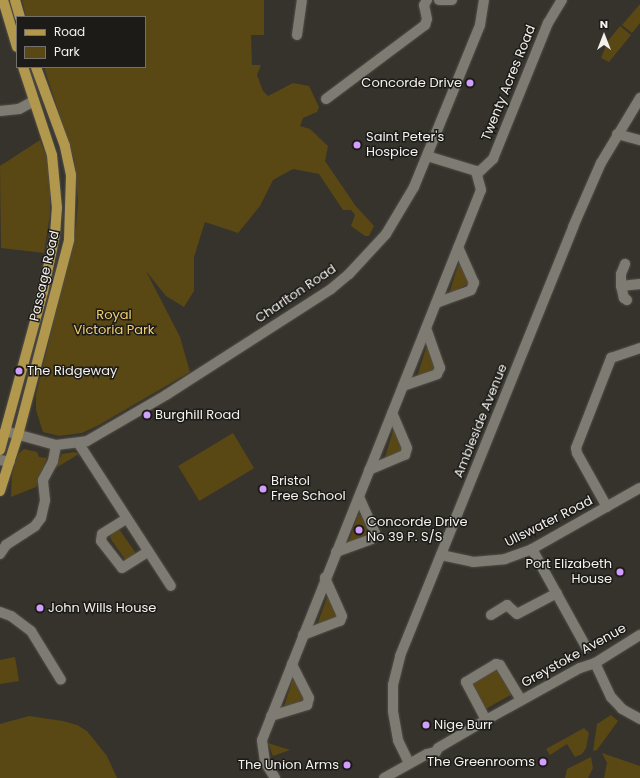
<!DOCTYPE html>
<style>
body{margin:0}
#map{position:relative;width:640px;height:778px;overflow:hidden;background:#36332c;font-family:Poppins,sans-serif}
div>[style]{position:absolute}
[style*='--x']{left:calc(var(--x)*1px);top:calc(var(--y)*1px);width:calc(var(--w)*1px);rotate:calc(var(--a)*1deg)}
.green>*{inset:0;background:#594714;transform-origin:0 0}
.roads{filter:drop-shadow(0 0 1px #514e49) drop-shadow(0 0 1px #514e49)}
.minor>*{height:10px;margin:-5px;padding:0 5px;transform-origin:5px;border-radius:5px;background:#7e7b73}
.major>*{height:10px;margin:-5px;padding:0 5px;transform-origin:5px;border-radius:5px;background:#b2984c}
.dots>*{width:11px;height:11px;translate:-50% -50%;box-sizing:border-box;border:2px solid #1c1b18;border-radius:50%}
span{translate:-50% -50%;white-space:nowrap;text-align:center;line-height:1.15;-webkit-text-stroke:3px #1c1b18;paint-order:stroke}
.poi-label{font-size:13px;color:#f3f1ed}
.right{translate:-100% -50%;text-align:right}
.left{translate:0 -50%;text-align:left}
.street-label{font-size:13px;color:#f3f1ed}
.park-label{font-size:13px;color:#f1ce74}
.legend{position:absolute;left:16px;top:16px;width:130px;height:52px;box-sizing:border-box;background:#1c1b18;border:1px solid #72716d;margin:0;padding:5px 7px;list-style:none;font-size:12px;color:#f3f1ed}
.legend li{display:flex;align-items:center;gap:8px;height:20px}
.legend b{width:20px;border:1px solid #72716d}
.north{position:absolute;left:584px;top:16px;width:40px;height:40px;-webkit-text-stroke:3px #1c1b18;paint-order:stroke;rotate:0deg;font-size:11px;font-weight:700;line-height:16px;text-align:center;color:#f3f1ed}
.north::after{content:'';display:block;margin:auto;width:14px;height:18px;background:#f3f1ed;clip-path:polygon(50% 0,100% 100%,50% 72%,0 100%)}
</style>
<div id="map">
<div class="green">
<div style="clip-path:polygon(22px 0,264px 0,264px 35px,251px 35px,252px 65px,261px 65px,257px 75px,263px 91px,268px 96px,293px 83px,309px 86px,319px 107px,317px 112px,303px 118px,300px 126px,310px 129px,328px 146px,325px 161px,355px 205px,374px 226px,369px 236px,365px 236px,351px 226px,355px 215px,351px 210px,343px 210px,319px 174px,293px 169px,273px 180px,260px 206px,238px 233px,205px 222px,194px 257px,194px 291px,184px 307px,166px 296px,146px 271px,180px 337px,190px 372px,99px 425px,82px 433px,59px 436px,43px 432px,36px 410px,36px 395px,76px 227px,78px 201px,74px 159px,44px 67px,145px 67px,145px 17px,26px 17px)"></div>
<div style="clip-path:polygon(640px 4px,640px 23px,632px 33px,622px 25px)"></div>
<div style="clip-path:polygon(620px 26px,631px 35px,609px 62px,601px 58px,608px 41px)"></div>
<div style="clip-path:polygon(40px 140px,47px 158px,50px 181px,50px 214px,44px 253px,1px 248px,0 166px)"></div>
<div style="clip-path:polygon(458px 265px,461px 265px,470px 283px,449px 294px)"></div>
<div style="clip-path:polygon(426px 348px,429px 348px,437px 368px,417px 377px)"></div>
<div style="clip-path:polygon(393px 431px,395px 431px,404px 451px,384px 460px)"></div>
<div style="left:233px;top:433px;width:41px;height:64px;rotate:59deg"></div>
<div style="clip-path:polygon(24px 449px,37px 452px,39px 457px,47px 458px,36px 487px,11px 497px,12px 474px,18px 454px)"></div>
<div style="clip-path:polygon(74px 452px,79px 454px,54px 469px,62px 454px)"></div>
<div style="clip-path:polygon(358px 515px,361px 515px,370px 533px,348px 543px)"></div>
<div style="clip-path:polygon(119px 529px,135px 552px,135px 555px,126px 561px,110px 538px,111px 533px)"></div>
<div style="clip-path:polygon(327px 597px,330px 597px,338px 617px,317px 625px)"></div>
<div style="clip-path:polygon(15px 657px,19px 681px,0 684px,0 660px)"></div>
<div style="clip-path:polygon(494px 670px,497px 670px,514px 693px,484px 710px,473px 684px)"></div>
<div style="clip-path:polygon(295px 680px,304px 699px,283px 710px,292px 681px)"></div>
<div style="clip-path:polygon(611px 715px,618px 721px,597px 750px,593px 751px,597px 724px)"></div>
<div style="clip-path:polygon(29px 716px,63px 721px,77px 725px,87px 731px,107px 756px,117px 778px,0 778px,0 724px)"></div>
<div style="clip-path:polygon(584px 728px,589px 733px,586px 748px,582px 754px,575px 757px,567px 744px,550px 755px,546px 749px)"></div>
<div style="clip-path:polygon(268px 743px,290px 750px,273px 756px)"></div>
<div style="clip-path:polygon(602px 753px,640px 766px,640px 778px,604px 778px,607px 763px)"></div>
<div style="clip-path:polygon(591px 757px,593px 768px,588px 778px,565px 778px,567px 769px)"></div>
</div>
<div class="roads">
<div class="minor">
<div style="--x:439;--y:0;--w:13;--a:0"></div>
<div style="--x:297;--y:35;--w:35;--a:-82"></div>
<div style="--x:326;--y:99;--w:124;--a:-36.8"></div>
<div style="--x:425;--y:25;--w:6;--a:-72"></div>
<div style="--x:427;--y:19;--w:14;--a:-102"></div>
<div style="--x:424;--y:5;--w:6;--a:-59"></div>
<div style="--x:0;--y:111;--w:19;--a:-6"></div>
<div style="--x:19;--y:109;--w:17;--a:-28"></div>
<div style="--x:617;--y:134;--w:24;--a:15"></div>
<div style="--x:478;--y:173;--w:21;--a:-43"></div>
<div style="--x:493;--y:159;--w:147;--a:-68"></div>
<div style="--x:548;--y:23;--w:27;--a:-59"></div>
<div style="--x:621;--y:286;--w:12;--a:-90"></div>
<div style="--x:621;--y:274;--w:11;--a:-68"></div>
<div style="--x:627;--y:300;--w:4;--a:-146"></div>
<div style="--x:624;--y:298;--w:12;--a:-104"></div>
<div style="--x:621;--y:286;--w:19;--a:-6"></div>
<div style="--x:436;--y:303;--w:37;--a:-20"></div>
<div style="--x:471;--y:290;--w:8;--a:-67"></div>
<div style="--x:474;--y:283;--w:39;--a:-114"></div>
<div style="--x:403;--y:386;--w:36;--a:-19"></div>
<div style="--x:437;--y:374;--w:7;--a:-63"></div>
<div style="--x:440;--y:368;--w:42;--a:-109.3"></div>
<div style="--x:5;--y:431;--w:53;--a:15.4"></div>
<div style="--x:56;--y:445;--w:31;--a:-7"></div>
<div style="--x:87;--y:441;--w:91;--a:-30.2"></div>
<div style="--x:166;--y:395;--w:196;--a:-32.7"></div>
<div style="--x:331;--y:289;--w:23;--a:-40"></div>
<div style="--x:349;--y:274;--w:54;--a:-47.2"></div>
<div style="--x:386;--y:234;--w:55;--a:-59.2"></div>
<div style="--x:414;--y:187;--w:175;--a:-67.8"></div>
<div style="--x:480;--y:25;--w:25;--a:-81"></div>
<div style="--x:79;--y:444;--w:169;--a:57.1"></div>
<div style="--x:0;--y:460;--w:10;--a:11"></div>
<div style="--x:369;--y:470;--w:39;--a:-23"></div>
<div style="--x:405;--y:455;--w:7;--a:-74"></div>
<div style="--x:407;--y:448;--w:38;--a:-113"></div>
<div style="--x:607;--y:507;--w:62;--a:-119.1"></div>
<div style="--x:577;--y:453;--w:5;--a:-101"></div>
<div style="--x:576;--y:448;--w:97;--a:-68.7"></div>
<div style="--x:611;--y:358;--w:31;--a:-19"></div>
<div style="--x:126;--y:519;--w:28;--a:148"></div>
<div style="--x:102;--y:534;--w:7;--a:98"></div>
<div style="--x:101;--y:541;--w:34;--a:52"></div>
<div style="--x:122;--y:568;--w:31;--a:-32"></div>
<div style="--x:532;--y:549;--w:112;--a:61.1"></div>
<div style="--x:336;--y:552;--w:38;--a:-20"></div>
<div style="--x:372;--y:539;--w:7;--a:-63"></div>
<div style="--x:375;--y:533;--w:39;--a:-114"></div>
<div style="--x:0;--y:554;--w:11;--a:-56"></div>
<div style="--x:6;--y:545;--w:35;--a:-33"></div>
<div style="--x:35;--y:526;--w:10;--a:-53"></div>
<div style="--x:41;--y:518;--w:18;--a:-77"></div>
<div style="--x:45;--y:500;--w:20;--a:-96"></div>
<div style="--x:43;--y:480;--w:21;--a:-62"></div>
<div style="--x:53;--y:461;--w:16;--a:-79"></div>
<div style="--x:441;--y:555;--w:33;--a:12"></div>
<div style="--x:473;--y:562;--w:32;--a:-5"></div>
<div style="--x:505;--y:559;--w:29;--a:-20"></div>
<div style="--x:532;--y:549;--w:124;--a:-29.5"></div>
<div style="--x:0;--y:612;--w:12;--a:20"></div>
<div style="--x:11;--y:616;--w:25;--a:37"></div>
<div style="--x:31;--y:631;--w:57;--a:58.5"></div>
<div style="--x:491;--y:615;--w:19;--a:-32"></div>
<div style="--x:507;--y:605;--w:13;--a:42"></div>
<div style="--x:517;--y:614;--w:45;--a:-27.7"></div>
<div style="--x:303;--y:635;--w:40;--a:-21"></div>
<div style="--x:340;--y:621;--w:5;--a:-68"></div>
<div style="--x:342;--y:616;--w:42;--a:-114.1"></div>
<div style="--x:595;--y:663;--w:38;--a:65"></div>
<div style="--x:611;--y:697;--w:16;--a:47"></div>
<div style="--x:622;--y:709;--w:21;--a:29"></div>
<div style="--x:271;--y:716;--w:38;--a:-17"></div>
<div style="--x:307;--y:705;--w:7;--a:-74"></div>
<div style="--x:309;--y:698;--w:38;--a:-117"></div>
<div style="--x:486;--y:720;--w:43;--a:-117.8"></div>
<div style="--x:466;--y:682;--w:35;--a:-31"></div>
<div style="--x:496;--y:664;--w:4;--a:14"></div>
<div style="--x:500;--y:665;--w:41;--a:59"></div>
<div style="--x:409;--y:763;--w:25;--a:-116"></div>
<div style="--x:398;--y:740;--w:29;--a:-100"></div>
<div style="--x:393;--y:711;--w:26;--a:-90"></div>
<div style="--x:393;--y:685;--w:30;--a:-76"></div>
<div style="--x:400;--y:656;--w:463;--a:-68"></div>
<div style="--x:573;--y:227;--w:70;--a:-66.4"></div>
<div style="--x:601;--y:163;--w:76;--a:-59"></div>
<div style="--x:275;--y:778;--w:19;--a:-122"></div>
<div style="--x:265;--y:762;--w:22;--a:-98"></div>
<div style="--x:262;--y:740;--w:592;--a:-68.29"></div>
<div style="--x:481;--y:190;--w:20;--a:-105"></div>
<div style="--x:476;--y:171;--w:51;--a:-163"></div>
<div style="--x:384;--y:778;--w:49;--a:-29.2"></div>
<div style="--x:427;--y:754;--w:9;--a:-13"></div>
<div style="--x:436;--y:752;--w:4;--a:-63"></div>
<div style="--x:438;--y:748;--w:56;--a:-30.3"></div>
<div style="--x:486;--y:720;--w:107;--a:-29"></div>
<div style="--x:580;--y:668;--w:16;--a:-18"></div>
<div style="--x:595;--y:663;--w:53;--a:-31.9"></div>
</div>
<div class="major">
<div style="--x:3;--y:0;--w:49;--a:73.4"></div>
<div style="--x:15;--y:0;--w:18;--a:74"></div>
<div style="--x:0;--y:450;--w:164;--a:-74.8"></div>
<div style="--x:43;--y:292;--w:58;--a:-78.1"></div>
<div style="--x:55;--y:235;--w:27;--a:-86"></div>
<div style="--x:57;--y:208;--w:53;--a:-95.4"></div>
<div style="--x:52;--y:155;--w:93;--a:-108.2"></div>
<div style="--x:0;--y:491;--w:59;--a:-72.2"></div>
<div style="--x:18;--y:435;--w:202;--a:-75.3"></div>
<div style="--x:69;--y:240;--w:65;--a:-88.2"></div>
<div style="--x:71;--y:175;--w:30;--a:-102"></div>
<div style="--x:65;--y:146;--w:84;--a:-110.2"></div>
</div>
</div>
<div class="dots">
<div style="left:470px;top:83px;background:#d19dfe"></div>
<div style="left:357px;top:145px;background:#d19dfe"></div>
<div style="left:19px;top:371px;background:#d19dfe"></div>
<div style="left:147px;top:415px;background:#d19dfe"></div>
<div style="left:263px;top:489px;background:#d19dfe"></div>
<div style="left:359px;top:530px;background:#d19dfe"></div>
<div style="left:620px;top:572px;background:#d19dfe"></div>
<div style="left:40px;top:608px;background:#d19dfe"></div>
<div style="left:426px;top:725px;background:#d19dfe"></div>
<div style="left:543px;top:762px;background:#d19dfe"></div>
<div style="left:347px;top:765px;background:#d19dfe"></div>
</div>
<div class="poi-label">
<span class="right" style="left:462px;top:83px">Concorde Drive</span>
<span class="left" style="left:366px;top:145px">Saint Peter's<br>Hospice</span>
<span class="left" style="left:27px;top:371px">The Ridgeway</span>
<span class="left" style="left:155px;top:415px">Burghill Road</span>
<span class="left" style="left:271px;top:489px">Bristol<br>Free School</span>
<span class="left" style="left:367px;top:530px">Concorde Drive<br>No 39 P. S/S</span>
<span class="right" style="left:612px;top:572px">Port Elizabeth<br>House</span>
<span class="left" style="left:48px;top:608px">John Wills House</span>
<span class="left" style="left:434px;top:725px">Nige Burr</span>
<span class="right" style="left:535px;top:762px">The Greenrooms</span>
<span class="right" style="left:339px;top:765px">The Union Arms</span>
</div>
<div class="street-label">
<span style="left:509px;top:83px;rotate:-68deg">Twenty Acres Road</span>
<span style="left:45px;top:276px;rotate:-77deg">Passage Road</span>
<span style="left:296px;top:294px;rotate:-34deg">Charlton Road</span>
<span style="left:481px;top:421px;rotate:-68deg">Ambleside Avenue</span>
<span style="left:549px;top:522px;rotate:-27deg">Ullswater Road</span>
<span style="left:574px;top:656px;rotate:-29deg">Greystoke Avenue</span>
</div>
<div class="park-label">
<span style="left:114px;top:323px">Royal<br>Victoria Park</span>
</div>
<ul class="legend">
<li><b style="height:5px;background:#b2984c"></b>Road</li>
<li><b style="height:11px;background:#594714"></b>Park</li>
</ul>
<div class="north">N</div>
</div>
